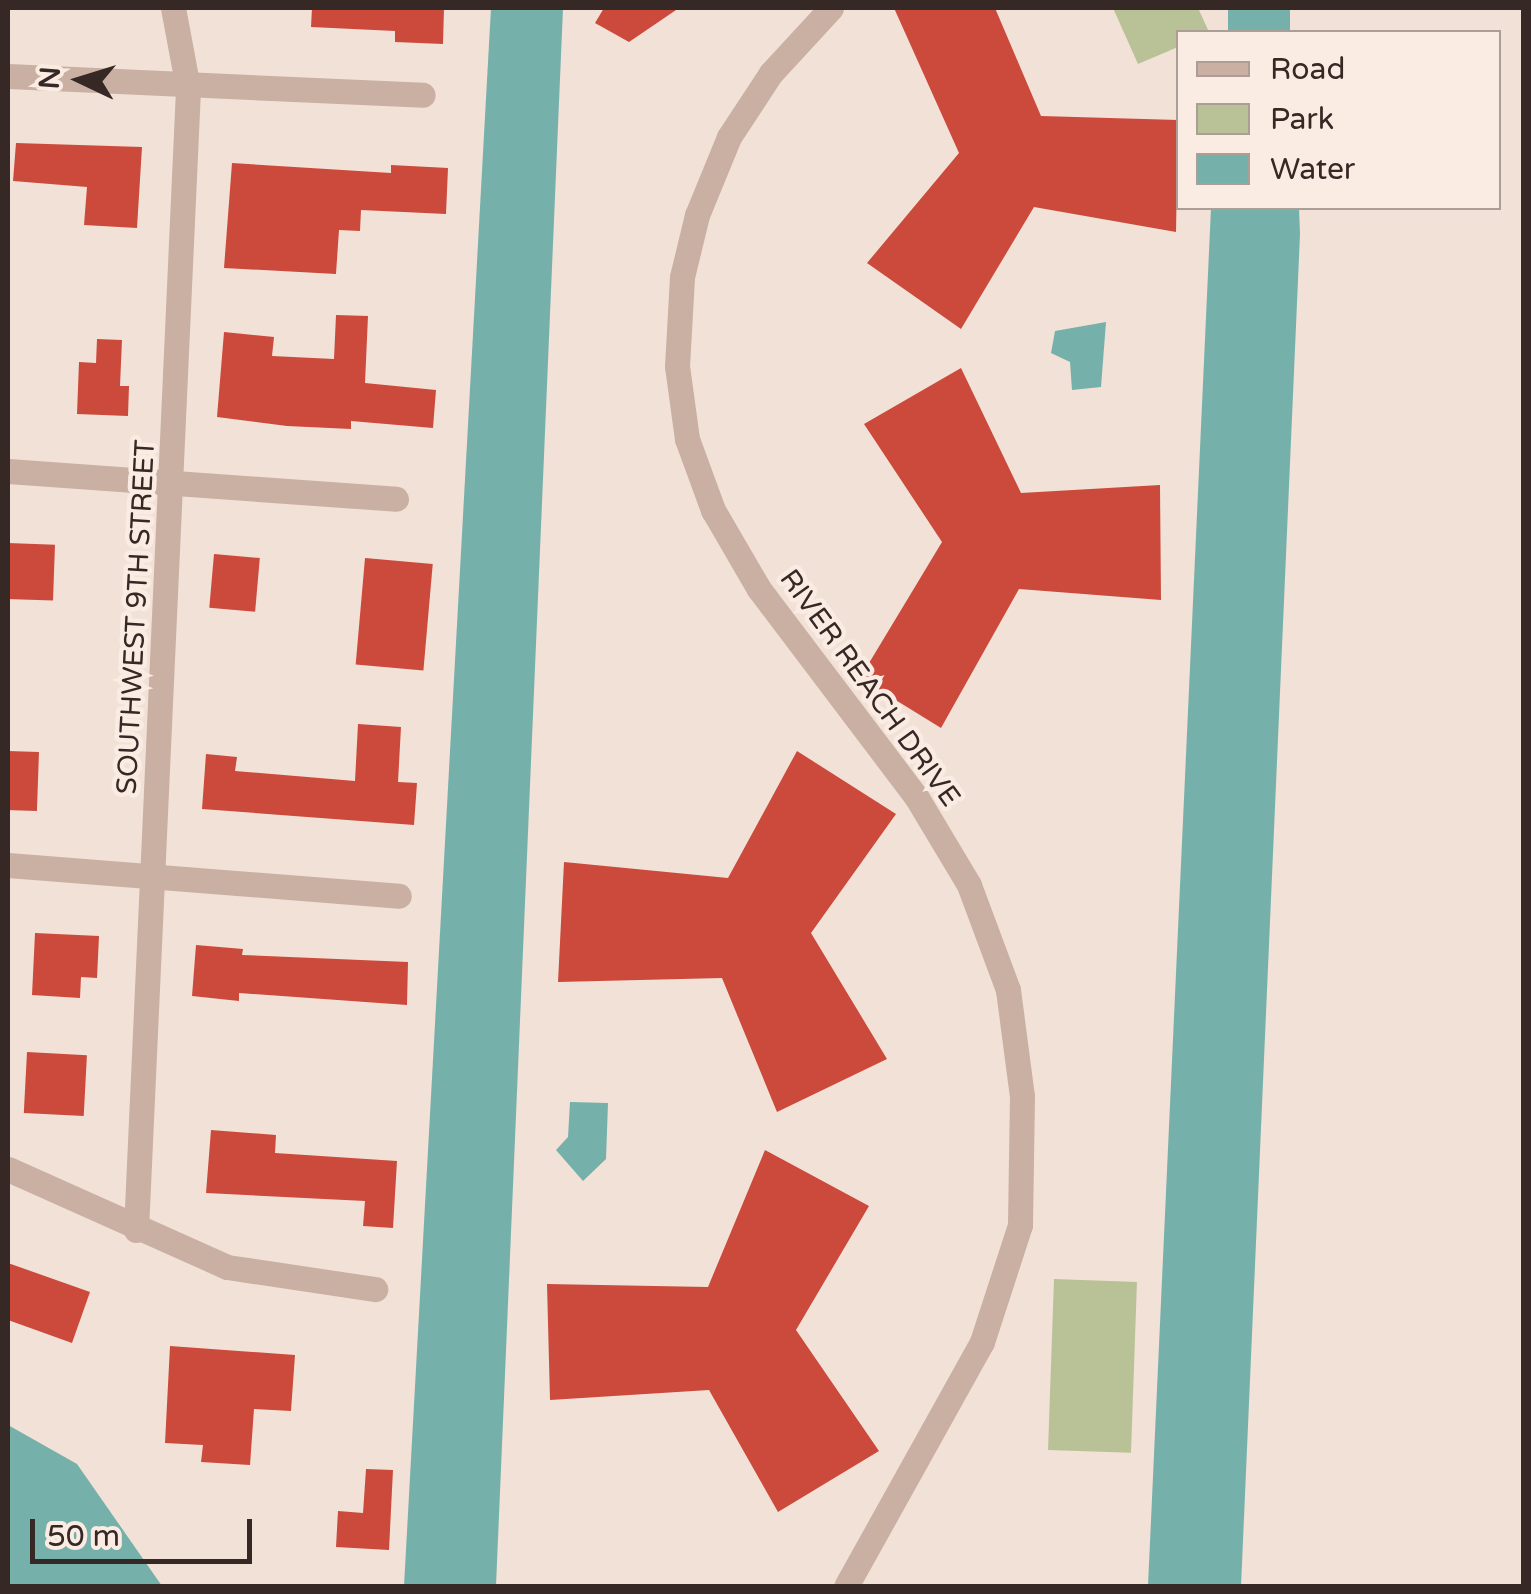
<!DOCTYPE html>
<style>
body{margin:0}
#map{position:relative;width:1531px;height:1594px;overflow:hidden;background:#f2e1d7;font-family:"Varela Round",sans-serif}
div>[style]{position:absolute}
[style*='--x']{left:calc(var(--x)*1px);top:calc(var(--y)*1px);width:calc(var(--w)*1px);rotate:calc(var(--a)*1deg)}
.green>*{inset:0;background:#b9c197;transform-origin:0 0}
.water>*{inset:0;background:#75b0aa;transform-origin:0 0}
.building>*{inset:0;background:#cb4a3c;transform-origin:0 0}
.minor>*{height:25px;margin:-12.5px;padding:0 12.5px;transform-origin:12.5px;border-radius:12.5px;background:#caafa3}
span{translate:-50% -50%;white-space:nowrap;text-align:center;line-height:1.15;-webkit-text-stroke:9px #faece3;paint-order:stroke}
.street-label{font-size:28px;color:#352825}
.frame{position:absolute;inset:0;border:10px solid #352825;pointer-events:none}
.legend{position:absolute;left:1176px;top:30px;width:325px;height:180px;box-sizing:border-box;background:#faece3;border:2px solid #ab9e97;margin:0;padding:12px 18px;list-style:none;font-size:30px;color:#352825}
.legend li{display:flex;align-items:center;gap:20px;height:50px}
.legend b{width:50px;border:2px solid #ab9e97}
.north{position:absolute;left:30px;top:30px;width:100px;height:100px;-webkit-text-stroke:8px #faece3;paint-order:stroke;rotate:274deg;font-size:28px;font-weight:700;line-height:40px;text-align:center;color:#352825}
.north::after{content:'';display:block;margin:auto;width:35px;height:45px;background:#352825;clip-path:polygon(50% 0,100% 100%,50% 72%,0 100%)}
.scale{position:absolute;left:30px;top:1519px;width:222px;height:45px;box-sizing:border-box;border:5px solid #352825;border-top:0;padding-left:12px;font-size:30px;line-height:35px;white-space:nowrap;color:#352825;-webkit-text-stroke:8px #faece3;paint-order:stroke}
</style>
<div id="map">
<div class="green">
<div style="clip-path:polygon(1113px 8px,1198px 8px,1209px 32px,1178px 32px,1178px 47px,1138px 64px)"></div>
<div style="left:1054px;top:1279px;width:83px;height:171px;rotate:2deg"></div>
</div>
<div class="water">
<div style="clip-path:polygon(491px 8px,563px 8px,496px 1586px,404px 1586px)"></div>
<div style="left:1228px;top:8px;width:62px;height:24px"></div>
<div style="clip-path:polygon(1211px 208px,1299px 208px,1300px 234px,1241px 1586px,1148px 1586px)"></div>
<div style="clip-path:polygon(1106px 322px,1101px 387px,1072px 390px,1070px 362px,1051px 353px,1055px 331px)"></div>
<div style="clip-path:polygon(570px 1102px,608px 1103px,606px 1159px,583px 1181px,556px 1150px,568px 1137px)"></div>
<div style="clip-path:polygon(8px 1425px,77px 1464px,162px 1586px,8px 1586px)"></div>
</div>
<div class="building">
<div style="clip-path:polygon(312px 8px,444px 8px,443px 44px,395px 42px,395px 31px,311px 27px)"></div>
<div style="clip-path:polygon(604px 8px,679px 8px,629px 42px,595px 23px)"></div>
<div style="clip-path:polygon(894px 8px,995px 8px,1041px 116px,1178px 120px,1176px 232px,1034px 207px,961px 329px,867px 263px,959px 153px)"></div>
<div style="clip-path:polygon(16px 143px,142px 147px,137px 228px,84px 225px,87px 187px,13px 181px)"></div>
<div style="clip-path:polygon(232px 163px,391px 173px,391px 165px,448px 168px,446px 214px,361px 210px,360px 231px,339px 230px,336px 274px,224px 268px)"></div>
<div style="clip-path:polygon(336px 315px,368px 316px,365px 383px,436px 390px,433px 428px,351px 421px,351px 429px,287px 426px,217px 417px,224px 332px,274px 337px,272px 356px,334px 359px)"></div>
<div style="clip-path:polygon(97px 339px,122px 340px,120px 386px,129px 386px,128px 416px,77px 414px,79px 362px,96px 363px)"></div>
<div style="clip-path:polygon(961px 368px,1021px 493px,1160px 485px,1161px 600px,1019px 589px,941px 728px,860px 678px,942px 542px,864px 424px)"></div>
<div style="left:8px;top:543px;width:47px;height:56px;rotate:2deg"></div>
<div style="left:214px;top:554px;width:46px;height:54px;rotate:5deg"></div>
<div style="left:365px;top:558px;width:68px;height:107px;rotate:5deg"></div>
<div style="clip-path:polygon(358px 724px,401px 727px,398px 782px,417px 783px,414px 825px,202px 809px,206px 754px,237px 757px,235px 771px,355px 781px)"></div>
<div style="left:8px;top:751px;width:31px;height:59px;rotate:2deg"></div>
<div style="clip-path:polygon(797px 751px,896px 814px,811px 933px,887px 1059px,777px 1112px,722px 978px,558px 982px,564px 862px,728px 878px)"></div>
<div style="clip-path:polygon(35px 933px,99px 936px,97px 978px,81px 977px,80px 998px,32px 995px)"></div>
<div style="clip-path:polygon(196px 945px,243px 949px,242px 955px,408px 962px,407px 1005px,239px 993px,239px 1001px,192px 996px)"></div>
<div style="left:27px;top:1052px;width:60px;height:61px;rotate:3deg"></div>
<div style="clip-path:polygon(211px 1130px,276px 1135px,275px 1153px,397px 1161px,393px 1228px,363px 1226px,365px 1201px,206px 1193px)"></div>
<div style="clip-path:polygon(765px 1150px,869px 1206px,796px 1330px,879px 1451px,778px 1512px,709px 1390px,550px 1400px,547px 1284px,708px 1287px)"></div>
<div style="clip-path:polygon(8px 1263px,90px 1292px,72px 1343px,8px 1320px)"></div>
<div style="clip-path:polygon(170px 1346px,295px 1355px,291px 1411px,254px 1409px,250px 1465px,201px 1462px,203px 1445px,165px 1443px)"></div>
<div style="clip-path:polygon(366px 1469px,393px 1470px,389px 1550px,336px 1547px,338px 1511px,363px 1513px)"></div>
</div>
<div class="minor">
<div style="--x:831;--y:8;--w:88;--a:132.7"></div>
<div style="--x:771;--y:73;--w:77;--a:123.3"></div>
<div style="--x:729;--y:137;--w:84;--a:112.3"></div>
<div style="--x:697;--y:215;--w:64;--a:103.6"></div>
<div style="--x:682;--y:277;--w:89;--a:93.2"></div>
<div style="--x:677;--y:366;--w:74;--a:82.2"></div>
<div style="--x:687;--y:439;--w:76;--a:69.9"></div>
<div style="--x:713;--y:510;--w:91;--a:59.8"></div>
<div style="--x:759;--y:589;--w:262;--a:52.9"></div>
<div style="--x:917;--y:798;--w:101;--a:59.1"></div>
<div style="--x:969;--y:885;--w:112;--a:69.6"></div>
<div style="--x:1008;--y:990;--w:107;--a:82.5"></div>
<div style="--x:1022;--y:1096;--w:129;--a:90.9"></div>
<div style="--x:1020;--y:1225;--w:123;--a:108"></div>
<div style="--x:982;--y:1342;--w:279;--a:119.1"></div>
<div style="--x:8;--y:76;--w:415;--a:2.6"></div>
<div style="--x:8;--y:471;--w:389;--a:4.1"></div>
<div style="--x:8;--y:865;--w:392;--a:4.5"></div>
<div style="--x:8;--y:1169;--w:240;--a:24.1"></div>
<div style="--x:227;--y:1267;--w:150;--a:8.5"></div>
<div style="--x:136;--y:1230;--w:1143;--a:-87.39"></div>
<div style="--x:188;--y:88;--w:81;--a:-100.6"></div>
</div>
<div class="street-label">
<span style="left:136px;top:617px;rotate:-87deg">SOUTHWEST 9TH STREET</span>
<span style="left:870px;top:688px;rotate:54deg">RIVER REACH DRIVE</span>
</div>
<div class="frame"></div>
<ul class="legend">
<li><b style="height:12px;background:#caafa3"></b>Road</li>
<li><b style="height:28px;background:#b9c197"></b>Park</li>
<li><b style="height:28px;background:#75b0aa"></b>Water</li>
</ul>
<div class="north">N</div>
<div class="scale">50 m</div>
</div>
